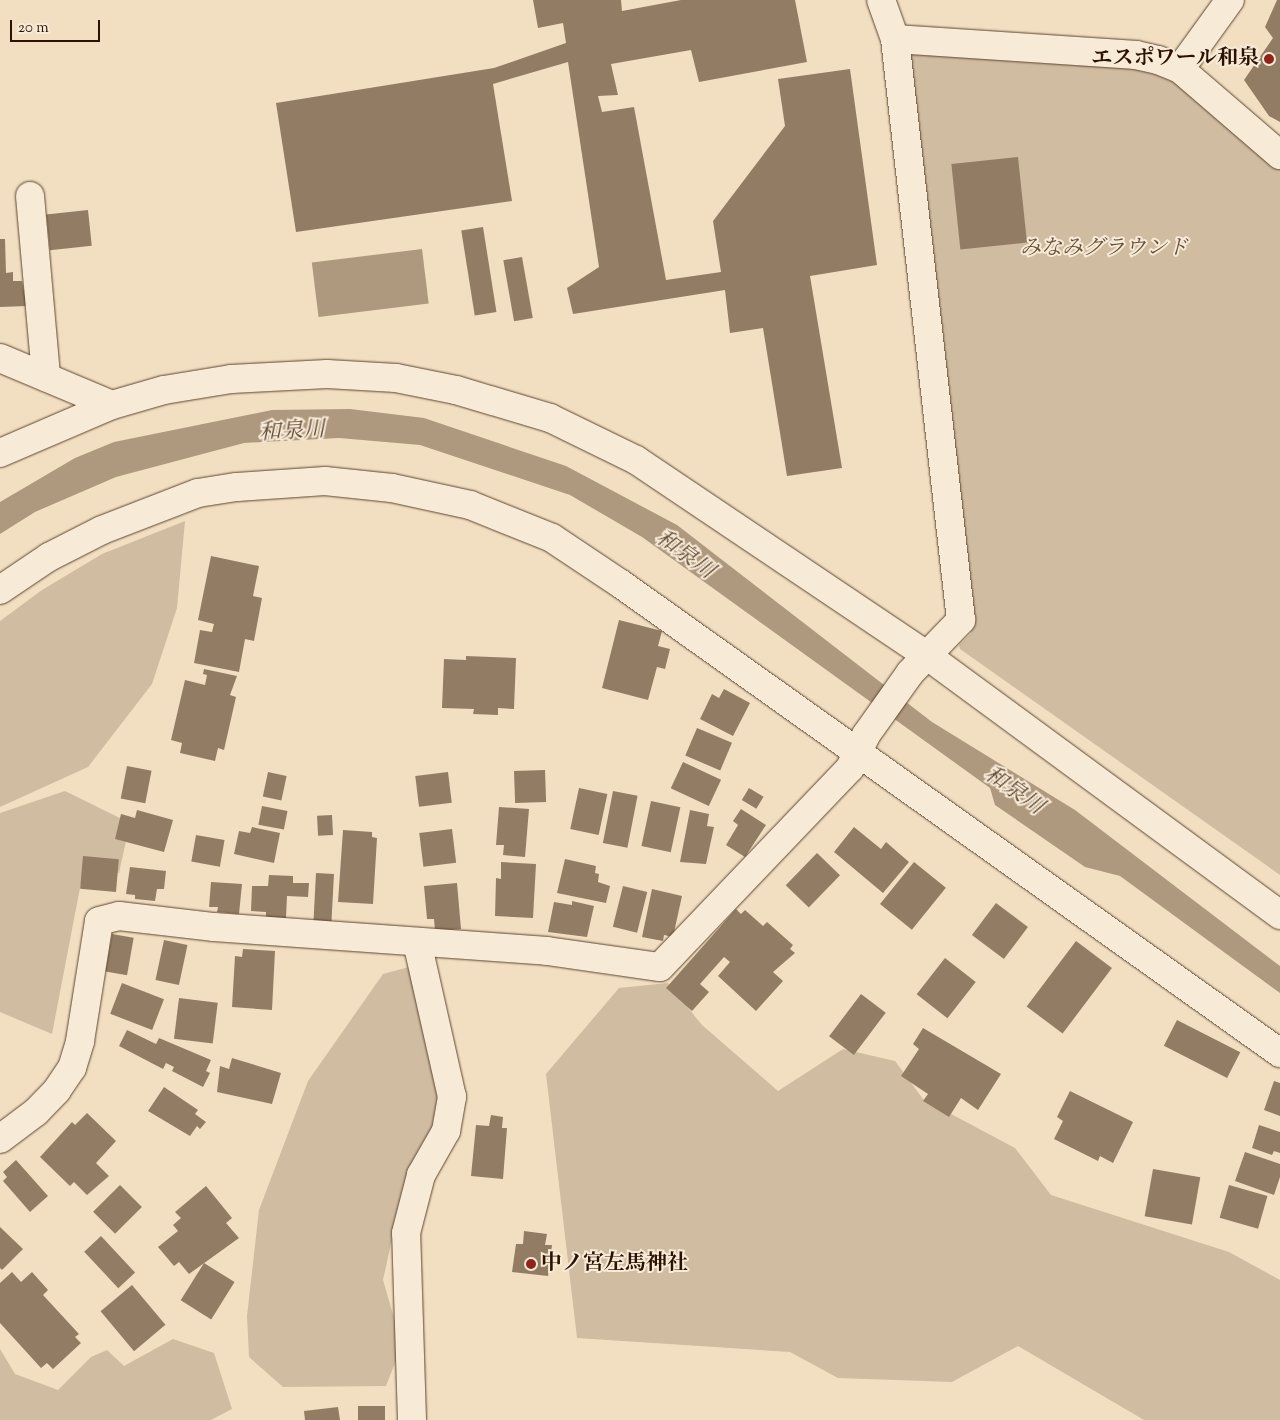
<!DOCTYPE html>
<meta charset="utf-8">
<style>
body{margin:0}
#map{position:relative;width:1280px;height:1420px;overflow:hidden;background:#f2dfc1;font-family:"Sorts Mill Goudy","Noto Serif JP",serif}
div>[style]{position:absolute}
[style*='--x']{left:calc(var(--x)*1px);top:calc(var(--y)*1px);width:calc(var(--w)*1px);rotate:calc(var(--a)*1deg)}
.green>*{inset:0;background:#d0bca0}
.water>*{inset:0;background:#ae997f;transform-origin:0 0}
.building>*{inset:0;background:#927d64;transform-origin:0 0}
.roads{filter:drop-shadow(0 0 1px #5d4530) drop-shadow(0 0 1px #5d4530)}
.minor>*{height:28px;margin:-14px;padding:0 14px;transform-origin:14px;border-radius:14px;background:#f7ead7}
.dots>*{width:14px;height:14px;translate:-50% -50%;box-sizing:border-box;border:2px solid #f7ead7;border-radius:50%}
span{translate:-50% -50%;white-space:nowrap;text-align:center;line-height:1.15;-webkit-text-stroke:4px #f7ead7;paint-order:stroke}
.poi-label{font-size:21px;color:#2b1200;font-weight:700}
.right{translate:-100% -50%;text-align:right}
.left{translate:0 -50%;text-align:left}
.park-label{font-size:21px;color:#654e38;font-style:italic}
.water-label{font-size:22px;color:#5f4833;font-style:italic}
.scale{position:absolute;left:10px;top:20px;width:90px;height:22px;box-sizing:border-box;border:2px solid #2b1200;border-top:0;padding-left:6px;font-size:15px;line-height:18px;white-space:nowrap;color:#2b1200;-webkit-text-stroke:4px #f7ead7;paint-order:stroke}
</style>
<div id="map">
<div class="green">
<div style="clip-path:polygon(911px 49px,1150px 70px,1162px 74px,1226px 117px,1280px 166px,1280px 875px,960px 649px,959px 645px,971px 633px,903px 61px)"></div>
<div style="clip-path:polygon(185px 521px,177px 608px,152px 684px,88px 767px,0 807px,0 621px,42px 590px,102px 554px)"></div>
<div style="clip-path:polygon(65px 791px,130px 823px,119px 873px,84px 867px,52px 1034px,0 1012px,0 813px)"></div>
<div style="clip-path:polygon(409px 967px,439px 1071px,436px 1131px,401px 1198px,383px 1280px,402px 1345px,386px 1386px,283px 1387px,249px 1357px,247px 1316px,259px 1210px,308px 1081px,383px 974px)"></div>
<div style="clip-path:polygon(668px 983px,702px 1025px,778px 1091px,843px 1049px,895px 1061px,923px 1099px,1015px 1148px,1051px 1195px,1229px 1252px,1280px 1280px,1280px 1420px,1144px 1420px,1018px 1346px,952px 1382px,838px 1378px,790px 1352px,577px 1338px,546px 1074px,619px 988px)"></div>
<div style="clip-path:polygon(173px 1339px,214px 1353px,232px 1409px,211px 1420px,0 1420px,0 1349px,15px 1374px,58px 1390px,91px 1357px,107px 1350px,124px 1366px)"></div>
</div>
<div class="water">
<div style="left:422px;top:249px;width:55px;height:111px;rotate:83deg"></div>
<div style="clip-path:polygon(350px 409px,424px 418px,566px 466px,677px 525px,932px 722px,1075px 810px,1280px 966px,1280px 993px,1120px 876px,1085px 867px,995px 805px,990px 788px,642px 537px,570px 495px,420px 445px,339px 438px,244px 443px,116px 477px,35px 512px,0 534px,0 502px,75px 458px,114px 442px,272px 410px)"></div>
</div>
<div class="building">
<div style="clip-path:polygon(533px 0,621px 0,622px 11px,681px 0,795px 0,807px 62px,699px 82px,691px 50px,611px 64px,618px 95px,598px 96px,602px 112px,634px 107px,666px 280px,721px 272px,713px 221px,785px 126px,778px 79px,850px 69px,877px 265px,810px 276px,842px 468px,787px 476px,763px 328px,730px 333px,725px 290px,573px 314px,567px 288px,599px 267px,568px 62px,493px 84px,512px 201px,296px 232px,276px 103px,494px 68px,566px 43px,563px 23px,538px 28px)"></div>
<div style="clip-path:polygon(1277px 0,1280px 0,1280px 122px,1269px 116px,1244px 80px,1273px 38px,1265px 27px)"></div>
<div style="left:1018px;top:157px;width:86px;height:67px;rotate:84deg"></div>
<div style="left:88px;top:210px;width:36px;height:42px;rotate:84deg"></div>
<div style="left:483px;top:227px;width:86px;height:22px;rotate:81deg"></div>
<div style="clip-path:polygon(0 239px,5px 239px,6px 273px,13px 272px,13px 281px,22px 281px,27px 306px,0 307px)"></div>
<div style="left:522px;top:257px;width:62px;height:19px;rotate:80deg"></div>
<div style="clip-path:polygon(211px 556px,259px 566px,253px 596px,262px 598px,254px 641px,245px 639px,239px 672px,194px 663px,200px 630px,212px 632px,214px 624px,198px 620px)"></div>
<div style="clip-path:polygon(619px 620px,662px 631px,658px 646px,670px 649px,665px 669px,657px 667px,648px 700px,602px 688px)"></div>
<div style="clip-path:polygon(466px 656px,516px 658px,514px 709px,498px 708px,498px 715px,473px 714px,474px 709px,442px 708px,444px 659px,466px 660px)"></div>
<div style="clip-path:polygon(204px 669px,237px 676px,230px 695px,236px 697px,224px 750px,218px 748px,215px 761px,180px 753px,182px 743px,171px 740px,185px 680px,205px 685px,207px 675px,203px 674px)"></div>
<div style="clip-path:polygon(724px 689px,750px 703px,733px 736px,700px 719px,712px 694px,719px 698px)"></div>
<div style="left:697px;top:728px;width:38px;height:30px;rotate:23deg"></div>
<div style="left:683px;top:762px;width:42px;height:29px;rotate:25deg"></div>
<div style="left:127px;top:766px;width:25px;height:33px;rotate:11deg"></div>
<div style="left:545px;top:770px;width:32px;height:31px;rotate:88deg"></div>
<div style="left:268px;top:772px;width:19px;height:25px;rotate:12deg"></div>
<div style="left:448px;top:772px;width:31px;height:33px;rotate:83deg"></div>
<div style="left:579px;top:788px;width:29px;height:42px;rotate:12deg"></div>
<div style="left:749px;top:788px;width:17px;height:14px;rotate:31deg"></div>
<div style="left:613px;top:791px;width:25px;height:53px;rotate:11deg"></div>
<div style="left:651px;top:801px;width:30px;height:46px;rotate:12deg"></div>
<div style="left:262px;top:806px;width:26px;height:19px;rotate:11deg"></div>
<div style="clip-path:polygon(499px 807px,529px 809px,525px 857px,503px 855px,504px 845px,496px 845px)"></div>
<div style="clip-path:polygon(741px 809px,766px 825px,745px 857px,726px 845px,738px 825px,733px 821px)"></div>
<div style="clip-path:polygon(137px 810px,173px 820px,164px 852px,115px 839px,121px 814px,135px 818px)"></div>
<div style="clip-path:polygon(690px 810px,709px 814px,707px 826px,714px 827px,706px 864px,680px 862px)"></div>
<div style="left:332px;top:815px;width:20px;height:15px;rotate:87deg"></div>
<div style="clip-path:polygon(252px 827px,280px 833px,274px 863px,234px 854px,239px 831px,250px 833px)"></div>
<div style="clip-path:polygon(854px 827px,881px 849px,886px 842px,909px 862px,883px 893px,834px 852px)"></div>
<div style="left:452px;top:829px;width:34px;height:33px;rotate:83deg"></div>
<div style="clip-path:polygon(343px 830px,372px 832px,372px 837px,377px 838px,373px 904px,338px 902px)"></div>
<div style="left:196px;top:835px;width:29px;height:27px;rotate:10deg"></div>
<div style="left:817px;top:853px;width:32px;height:45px;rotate:44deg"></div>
<div style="left:83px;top:856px;width:36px;height:33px;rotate:5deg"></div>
<div style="clip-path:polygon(565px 859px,596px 866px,595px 873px,599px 874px,598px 882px,610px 886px,606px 903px,557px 893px)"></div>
<div style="clip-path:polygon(501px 862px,536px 864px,533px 918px,495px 916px,496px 878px,501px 879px)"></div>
<div style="left:914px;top:862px;width:41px;height:54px;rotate:39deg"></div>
<div style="clip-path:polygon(130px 867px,166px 871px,164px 889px,157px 889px,155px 901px,135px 899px,135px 895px,126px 894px)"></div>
<div style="left:316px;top:873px;width:18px;height:52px;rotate:3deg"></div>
<div style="clip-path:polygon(269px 875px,293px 876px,293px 883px,309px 883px,308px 897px,287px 896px,286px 918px,266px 918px,266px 912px,251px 911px,252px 886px,268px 886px)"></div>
<div style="clip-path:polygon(211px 882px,242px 884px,239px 914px,217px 912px,218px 907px,209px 907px)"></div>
<div style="clip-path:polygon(457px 883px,461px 929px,435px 931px,434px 919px,427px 919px,424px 886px)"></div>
<div style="left:623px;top:886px;width:25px;height:42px;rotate:14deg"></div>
<div style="clip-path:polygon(652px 889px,682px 896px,673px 937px,664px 935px,663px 941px,642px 937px)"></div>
<div style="clip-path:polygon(572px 901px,594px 906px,587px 937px,548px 932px,554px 902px,572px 905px)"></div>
<div style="left:996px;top:903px;width:40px;height:40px;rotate:37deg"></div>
<div style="clip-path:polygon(736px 909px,741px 914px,745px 910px,763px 926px,767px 922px,793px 945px,790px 949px,795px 953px,773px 972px,783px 981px,756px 1011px,718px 976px,730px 962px,724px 957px,700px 984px,709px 992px,692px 1011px,666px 988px)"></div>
<div style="left:112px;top:934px;width:22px;height:38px;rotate:10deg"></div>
<div style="left:164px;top:940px;width:24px;height:41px;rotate:12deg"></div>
<div style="left:1076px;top:941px;width:45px;height:82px;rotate:37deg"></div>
<div style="clip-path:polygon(243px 949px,275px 951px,272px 1010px,232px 1007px,235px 956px,242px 957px)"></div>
<div style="left:945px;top:958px;width:39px;height:46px;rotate:38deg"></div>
<div style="left:122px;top:983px;width:45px;height:33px;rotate:21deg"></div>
<div style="left:861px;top:994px;width:31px;height:53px;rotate:37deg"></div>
<div style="left:179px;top:998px;width:39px;height:41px;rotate:7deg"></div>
<div style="left:1177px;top:1020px;width:71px;height:29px;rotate:27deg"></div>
<div style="clip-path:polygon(923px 1028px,1001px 1074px,978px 1110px,961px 1098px,949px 1117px,923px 1101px,928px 1094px,901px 1076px,919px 1049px,913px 1044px)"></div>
<div style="clip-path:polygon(127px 1030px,156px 1044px,159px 1038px,211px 1060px,206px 1071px,210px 1073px,203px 1087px,172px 1071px,174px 1067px,166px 1063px,163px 1069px,119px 1046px)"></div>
<div style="clip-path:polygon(232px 1058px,281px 1073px,272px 1104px,217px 1092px,220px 1066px,229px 1069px)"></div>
<div style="clip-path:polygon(1274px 1081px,1280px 1083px,1280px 1116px,1264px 1110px)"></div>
<div style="clip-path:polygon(164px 1087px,198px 1110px,195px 1114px,206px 1122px,200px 1129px,197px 1126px,190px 1136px,148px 1111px)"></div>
<div style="clip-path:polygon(1070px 1091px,1133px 1122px,1113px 1163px,1100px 1156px,1098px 1161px,1054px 1139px,1063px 1121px,1057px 1117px)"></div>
<div style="clip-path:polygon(87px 1113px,116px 1141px,96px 1163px,109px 1176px,87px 1195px,74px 1182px,70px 1186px,40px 1157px,72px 1122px,75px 1125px)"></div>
<div style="clip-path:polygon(491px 1115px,503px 1117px,502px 1128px,507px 1128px,503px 1179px,471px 1176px,476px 1125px,489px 1126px)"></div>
<div style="clip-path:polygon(1259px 1125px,1280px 1132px,1280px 1153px,1274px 1151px,1272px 1155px,1252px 1148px)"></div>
<div style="clip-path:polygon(1245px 1152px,1280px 1164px,1280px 1177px,1274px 1195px,1235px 1181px)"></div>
<div style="clip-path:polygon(16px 1160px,48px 1196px,30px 1212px,3px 1181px,7px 1177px,3px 1172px)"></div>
<div style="left:1153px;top:1169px;width:48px;height:48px;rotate:10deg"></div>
<div style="left:120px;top:1185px;width:31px;height:38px;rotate:45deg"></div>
<div style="left:1229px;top:1185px;width:40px;height:34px;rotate:16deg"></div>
<div style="clip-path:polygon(206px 1186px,232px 1218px,226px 1223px,239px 1238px,189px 1274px,179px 1262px,174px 1266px,158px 1247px,178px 1231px,173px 1225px,181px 1218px,175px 1212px)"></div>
<div style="clip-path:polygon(0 1227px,23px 1249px,2px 1270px,0 1268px)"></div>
<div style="clip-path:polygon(524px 1231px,547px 1234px,545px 1245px,552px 1245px,548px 1276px,512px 1272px,516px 1244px,523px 1244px)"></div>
<div style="left:101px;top:1236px;width:50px;height:23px;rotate:47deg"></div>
<div style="left:204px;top:1263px;width:36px;height:44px;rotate:32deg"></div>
<div style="clip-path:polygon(12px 1272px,21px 1282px,32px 1272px,48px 1290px,43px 1295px,79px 1334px,75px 1337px,81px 1343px,53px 1369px,47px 1363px,41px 1368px,0 1323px,0 1283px)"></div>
<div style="left:132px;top:1285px;width:52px;height:41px;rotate:50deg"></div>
<div style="left:385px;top:1406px;width:14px;height:27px;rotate:90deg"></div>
<div style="clip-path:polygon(338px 1407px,340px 1420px,305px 1420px,304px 1411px)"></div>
</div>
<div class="roads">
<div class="minor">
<div style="--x:895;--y:39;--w:242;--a:3.8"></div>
<div style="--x:1136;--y:55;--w:23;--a:13"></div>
<div style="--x:1158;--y:60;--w:24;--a:22"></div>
<div style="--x:1180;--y:69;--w:132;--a:40.7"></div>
<div style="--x:1180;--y:69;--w:85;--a:-54.1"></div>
<div style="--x:30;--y:196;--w:182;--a:84.9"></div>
<div style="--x:0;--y:358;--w:121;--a:22.8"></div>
<div style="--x:0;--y:453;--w:122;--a:-23.2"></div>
<div style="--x:112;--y:405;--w:54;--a:-16.1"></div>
<div style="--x:164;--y:390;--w:68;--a:-9.3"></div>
<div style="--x:231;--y:379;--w:96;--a:-3"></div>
<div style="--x:327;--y:374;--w:69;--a:3.3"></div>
<div style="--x:396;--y:378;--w:61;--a:11.3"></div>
<div style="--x:456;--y:390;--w:98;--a:16.6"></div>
<div style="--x:550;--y:418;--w:96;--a:26"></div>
<div style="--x:636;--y:460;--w:348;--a:33.9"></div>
<div style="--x:925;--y:654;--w:441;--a:36.3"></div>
<div style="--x:0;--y:590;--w:59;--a:-34"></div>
<div style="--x:49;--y:557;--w:59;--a:-27"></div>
<div style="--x:102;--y:530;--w:103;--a:-21.1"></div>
<div style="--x:198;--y:493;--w:39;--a:-9"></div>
<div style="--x:237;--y:487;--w:88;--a:-3.9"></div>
<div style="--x:325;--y:481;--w:67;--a:6"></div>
<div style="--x:392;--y:488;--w:80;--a:12.3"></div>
<div style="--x:470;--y:505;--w:88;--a:21.9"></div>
<div style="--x:552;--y:538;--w:83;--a:33.7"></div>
<div style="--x:621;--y:584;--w:809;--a:35.44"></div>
<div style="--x:0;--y:1139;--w:45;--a:-36.9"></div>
<div style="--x:36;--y:1112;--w:30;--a:-46"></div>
<div style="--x:57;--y:1090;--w:27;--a:-56"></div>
<div style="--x:72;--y:1068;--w:28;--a:-73"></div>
<div style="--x:80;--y:1041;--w:121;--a:-81"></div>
<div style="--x:99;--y:921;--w:21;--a:-14"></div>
<div style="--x:119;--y:916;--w:96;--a:6.6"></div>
<div style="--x:214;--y:927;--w:334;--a:4.1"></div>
<div style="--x:547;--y:951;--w:114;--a:8.1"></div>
<div style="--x:660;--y:967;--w:275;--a:-46.3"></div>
<div style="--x:850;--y:768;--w:37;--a:-64"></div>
<div style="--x:866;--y:735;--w:76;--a:-54.6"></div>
<div style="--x:910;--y:673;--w:74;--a:-46.1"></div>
<div style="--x:961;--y:620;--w:585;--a:-96.48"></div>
<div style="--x:895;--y:39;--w:41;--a:-109.7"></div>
<div style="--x:412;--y:1420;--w:187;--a:-91.8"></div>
<div style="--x:406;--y:1233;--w:60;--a:-75.5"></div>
<div style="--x:421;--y:1175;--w:51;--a:-60.4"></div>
<div style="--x:446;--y:1131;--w:35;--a:-80"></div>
<div style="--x:452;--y:1097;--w:159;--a:-102.7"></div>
</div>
</div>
<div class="dots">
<div style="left:1269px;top:59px;background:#8f2418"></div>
<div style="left:531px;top:1264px;background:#8f2418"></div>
</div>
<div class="poi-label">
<span class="right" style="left:1259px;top:59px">エスポワール和泉</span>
<span class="left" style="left:541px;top:1264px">中ノ宮左馬神社</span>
</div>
<div class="park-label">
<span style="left:1104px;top:249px">みなみグラウンド</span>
</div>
<div class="water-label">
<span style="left:292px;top:433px;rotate:-3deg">和泉川</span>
<span style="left:684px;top:556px;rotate:36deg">和泉川</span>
<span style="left:1013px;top:792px;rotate:35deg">和泉川</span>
</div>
<div class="scale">20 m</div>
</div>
